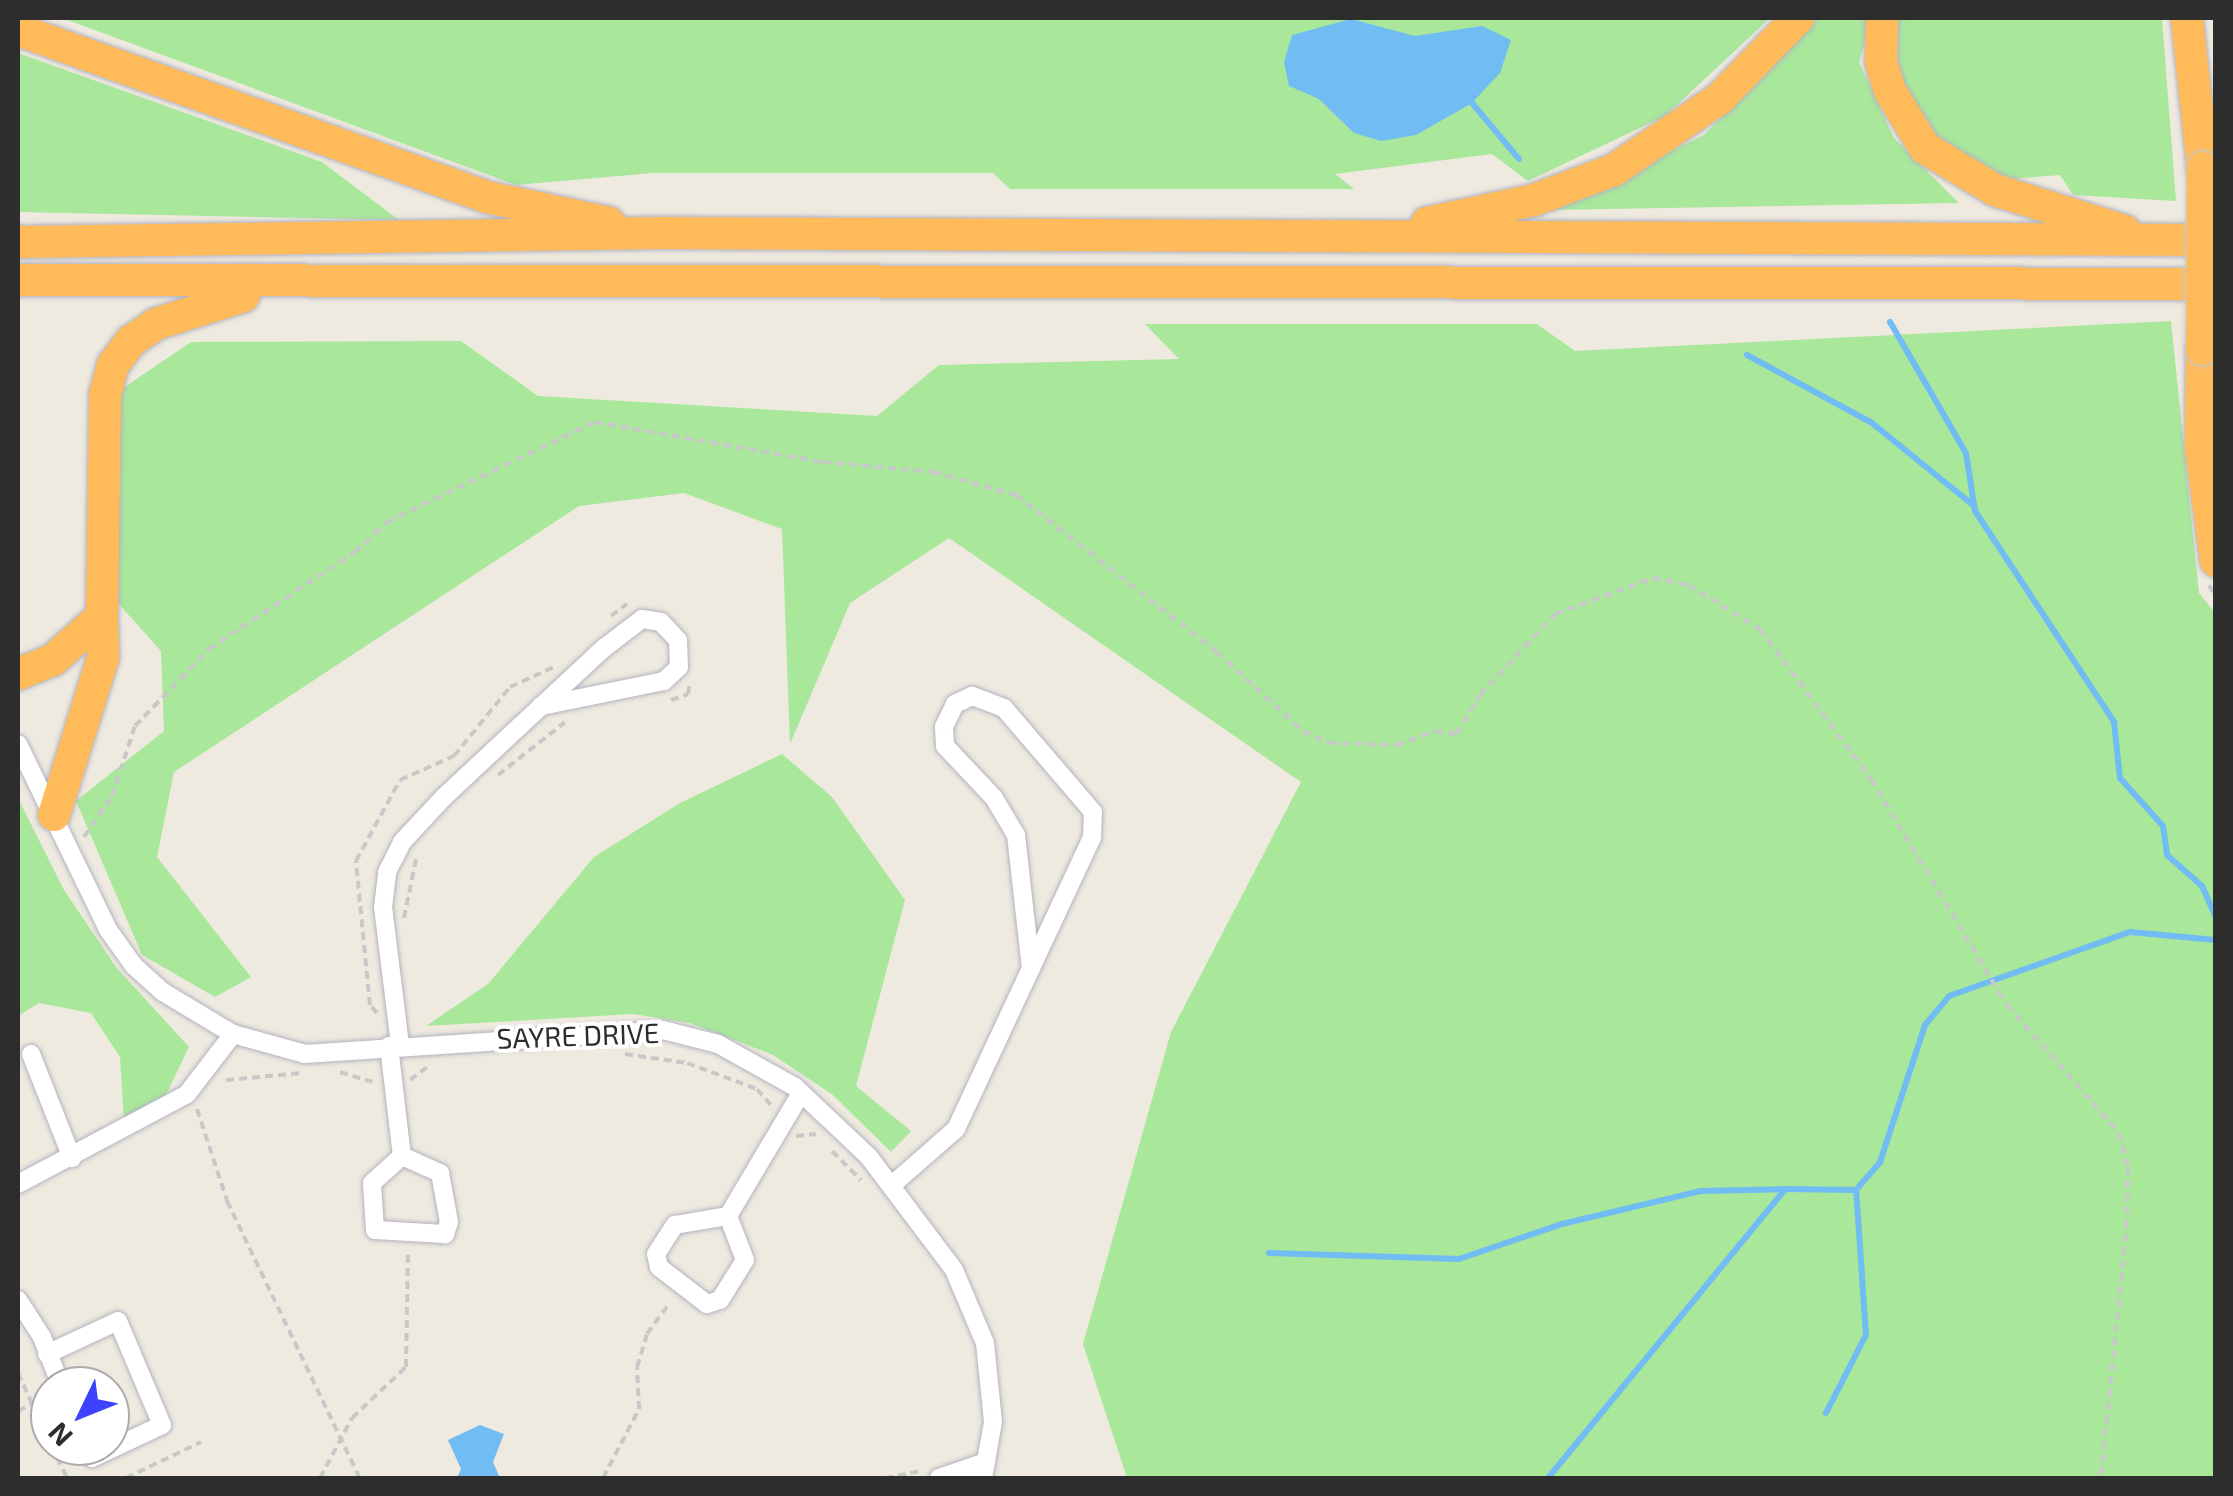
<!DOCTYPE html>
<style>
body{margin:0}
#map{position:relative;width:2233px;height:1496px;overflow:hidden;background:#efeadf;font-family:"Exo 2",sans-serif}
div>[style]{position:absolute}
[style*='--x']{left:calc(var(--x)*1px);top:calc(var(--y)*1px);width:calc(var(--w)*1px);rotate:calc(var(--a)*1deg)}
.green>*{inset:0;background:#a9e79b}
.water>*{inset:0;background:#70bcf3}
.stream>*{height:6px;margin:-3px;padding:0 3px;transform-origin:3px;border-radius:3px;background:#70bcf3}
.path>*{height:4px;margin-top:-2px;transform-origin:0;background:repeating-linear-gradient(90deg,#c8c8c8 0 8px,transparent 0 13px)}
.roads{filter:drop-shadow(0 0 2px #b3b3c1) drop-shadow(0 0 2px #b3b3c1)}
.street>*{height:18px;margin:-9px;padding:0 9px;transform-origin:9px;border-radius:9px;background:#fff}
.highway>*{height:32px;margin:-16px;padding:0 16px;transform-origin:16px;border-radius:16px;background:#ffbb5a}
.bridges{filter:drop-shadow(0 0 2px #c8c8c8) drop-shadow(0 0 2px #c8c8c8)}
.highway-bridge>*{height:32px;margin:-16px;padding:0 16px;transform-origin:16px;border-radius:16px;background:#ffbb5a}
span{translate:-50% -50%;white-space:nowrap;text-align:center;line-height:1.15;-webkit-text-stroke:8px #fff;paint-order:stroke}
.street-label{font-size:28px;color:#2d2d2d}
.frame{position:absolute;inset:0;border:20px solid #2d2d2d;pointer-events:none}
.north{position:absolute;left:30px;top:1366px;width:100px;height:100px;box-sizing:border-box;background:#fff;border:2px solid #ababab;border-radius:50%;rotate:227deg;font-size:28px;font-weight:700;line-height:40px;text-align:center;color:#2d2d2d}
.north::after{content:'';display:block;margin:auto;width:35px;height:45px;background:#3c42ff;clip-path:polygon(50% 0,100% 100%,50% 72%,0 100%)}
</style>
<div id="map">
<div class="green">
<div style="clip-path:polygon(62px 18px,1770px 18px,1665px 116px,1528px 181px,1492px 154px,1335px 174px,1354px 189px,1010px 189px,993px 173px,653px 173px,516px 185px)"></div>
<div style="clip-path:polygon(1818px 18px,1872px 18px,1859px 62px,1894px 138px,1959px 203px,1550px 210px,1704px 135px)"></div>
<div style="clip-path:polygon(1898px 18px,2162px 18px,2176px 201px,2073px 195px,2060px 175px,2000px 180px,1945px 148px,1898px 86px)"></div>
<div style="clip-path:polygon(18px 53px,322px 162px,399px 220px,18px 212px)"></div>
<div style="clip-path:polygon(2171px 321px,2199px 593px,2216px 614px,2215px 1478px,1127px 1478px,1083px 1344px,1171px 1032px,1301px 782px,949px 538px,850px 603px,790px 744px,782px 529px,684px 493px,579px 506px,174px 772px,157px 857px,251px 977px,215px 997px,142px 955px,76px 801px,164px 731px,161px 651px,117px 602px,113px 395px,191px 342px,461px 341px,538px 396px,877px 416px,939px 365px,1179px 359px,1145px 324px,1537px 324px,1575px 351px)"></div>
<div style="clip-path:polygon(782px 754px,832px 797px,905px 900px,856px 1086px,911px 1131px,891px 1152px,833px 1095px,773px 1055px,690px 1023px,633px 1014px,426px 1026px,488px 984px,594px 857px,680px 803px)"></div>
<div style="clip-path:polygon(18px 798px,64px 890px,116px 967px,189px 1047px,166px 1095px,124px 1121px,120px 1057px,91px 1013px,39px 1003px,18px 1016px)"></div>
</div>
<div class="water">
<div style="clip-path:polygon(1351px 19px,1415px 36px,1482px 26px,1511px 40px,1500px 73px,1472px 103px,1416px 135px,1381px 141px,1354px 133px,1319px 99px,1289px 86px,1284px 62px,1292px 35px)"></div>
<div style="clip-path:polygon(480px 1425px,504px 1434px,493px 1462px,500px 1478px,457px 1478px,461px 1469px,448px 1440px)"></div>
</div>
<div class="stream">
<div style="--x:1472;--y:103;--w:73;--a:50"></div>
<div style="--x:1890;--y:322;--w:151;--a:59.9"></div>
<div style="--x:1966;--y:453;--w:59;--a:81.2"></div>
<div style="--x:1975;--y:511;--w:253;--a:56.6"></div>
<div style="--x:2114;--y:722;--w:56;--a:83.9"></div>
<div style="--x:2120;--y:778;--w:64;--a:48.1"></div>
<div style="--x:2163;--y:826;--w:29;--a:82"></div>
<div style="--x:2167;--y:855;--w:47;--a:41.5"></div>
<div style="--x:2202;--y:886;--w:35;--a:66"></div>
<div style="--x:1747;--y:355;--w:142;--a:28.5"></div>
<div style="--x:1872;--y:423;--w:132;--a:39.1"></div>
<div style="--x:1269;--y:1253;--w:190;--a:1.8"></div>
<div style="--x:1459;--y:1259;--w:109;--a:-18.8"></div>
<div style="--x:1562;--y:1224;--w:142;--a:-13.4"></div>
<div style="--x:1700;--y:1191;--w:85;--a:-1.3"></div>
<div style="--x:1826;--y:1413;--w:88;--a:-62.9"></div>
<div style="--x:1866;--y:1335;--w:145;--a:-93.9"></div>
<div style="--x:1548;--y:1478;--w:374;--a:-50.6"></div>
<div style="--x:1785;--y:1189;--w:71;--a:0.8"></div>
<div style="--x:1856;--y:1190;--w:37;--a:-49"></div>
<div style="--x:1880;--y:1162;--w:144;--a:-71.8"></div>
<div style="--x:1925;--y:1025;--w:38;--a:-50"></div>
<div style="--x:1949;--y:996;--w:192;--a:-19.5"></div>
<div style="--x:2130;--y:932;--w:86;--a:5.3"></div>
</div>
<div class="path">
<div style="--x:2209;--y:585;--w:15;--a:62"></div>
<div style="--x:611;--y:616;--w:20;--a:-37"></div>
<div style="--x:671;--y:700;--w:18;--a:-19"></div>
<div style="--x:688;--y:694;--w:12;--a:-81"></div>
<div style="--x:498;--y:775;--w:85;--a:-38.3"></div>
<div style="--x:84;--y:837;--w:50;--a:-55.7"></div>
<div style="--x:112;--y:796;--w:74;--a:-71.8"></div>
<div style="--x:135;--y:726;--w:107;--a:-46.1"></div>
<div style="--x:209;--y:649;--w:175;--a:-33.6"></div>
<div style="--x:355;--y:552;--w:44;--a:-43.2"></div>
<div style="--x:387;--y:522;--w:231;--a:-25.7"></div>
<div style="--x:595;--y:422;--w:231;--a:10"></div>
<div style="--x:823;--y:462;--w:111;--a:5.1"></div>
<div style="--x:934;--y:472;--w:85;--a:15.7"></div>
<div style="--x:1016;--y:495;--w:255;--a:38"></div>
<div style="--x:1217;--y:652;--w:117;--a:42.6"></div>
<div style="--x:1303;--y:731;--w:29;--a:25"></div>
<div style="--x:1329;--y:743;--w:68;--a:1.7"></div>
<div style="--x:1397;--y:745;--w:40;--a:-20.2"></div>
<div style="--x:1435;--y:731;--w:22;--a:8"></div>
<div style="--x:1457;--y:734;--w:45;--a:-59.5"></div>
<div style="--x:1480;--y:695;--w:110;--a:-47.2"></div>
<div style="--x:1555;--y:614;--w:104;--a:-20.2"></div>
<div style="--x:1653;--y:578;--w:36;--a:11"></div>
<div style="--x:1688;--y:585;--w:84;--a:31.4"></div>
<div style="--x:1760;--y:629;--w:187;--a:53.5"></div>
<div style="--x:1871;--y:779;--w:264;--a:59"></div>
<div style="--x:2007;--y:1005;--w:170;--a:48.8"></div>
<div style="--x:2119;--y:1133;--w:35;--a:75"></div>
<div style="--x:2128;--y:1167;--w:54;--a:91.1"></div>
<div style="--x:2127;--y:1221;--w:258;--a:95.8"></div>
<div style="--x:404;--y:918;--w:60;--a:-78.5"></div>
<div style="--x:377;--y:1013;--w:11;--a:-131"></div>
<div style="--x:370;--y:1005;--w:145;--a:-95.6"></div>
<div style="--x:356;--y:861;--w:92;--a:-61.5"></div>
<div style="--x:400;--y:780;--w:59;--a:-24"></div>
<div style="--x:454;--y:756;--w:89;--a:-50.9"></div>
<div style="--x:510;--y:687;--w:51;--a:-24.5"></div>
<div style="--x:625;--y:1054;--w:63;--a:8.3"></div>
<div style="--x:687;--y:1063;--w:75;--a:20.4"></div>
<div style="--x:757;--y:1089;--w:23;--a:49"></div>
<div style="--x:340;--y:1072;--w:34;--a:17"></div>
<div style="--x:226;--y:1080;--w:75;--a:-5.3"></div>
<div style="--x:410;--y:1080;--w:25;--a:-37"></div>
<div style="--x:197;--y:1109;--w:97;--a:71.9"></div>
<div style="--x:227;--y:1201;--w:307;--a:64.4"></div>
<div style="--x:796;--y:1136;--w:20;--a:-6"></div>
<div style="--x:832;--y:1151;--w:41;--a:45"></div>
<div style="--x:18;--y:1373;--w:77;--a:65.4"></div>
<div style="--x:18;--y:1411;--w:15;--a:-28"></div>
<div style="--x:51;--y:1446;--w:36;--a:63"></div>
<div style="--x:126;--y:1478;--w:83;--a:-25.6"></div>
<div style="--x:320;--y:1478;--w:68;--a:-61.9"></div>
<div style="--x:352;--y:1418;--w:74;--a:-43.4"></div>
<div style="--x:406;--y:1367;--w:116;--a:-89"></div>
<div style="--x:603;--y:1478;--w:78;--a:-62.4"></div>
<div style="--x:639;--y:1409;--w:42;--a:-92.7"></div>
<div style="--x:637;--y:1367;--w:34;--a:-73"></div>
<div style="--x:647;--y:1334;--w:39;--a:-54"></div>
<div style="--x:885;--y:1478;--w:36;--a:-11"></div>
</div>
<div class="roads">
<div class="street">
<div style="--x:18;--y:744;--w:208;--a:64.1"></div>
<div style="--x:109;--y:931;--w:43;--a:54.5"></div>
<div style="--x:134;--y:966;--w:39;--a:42"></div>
<div style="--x:163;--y:992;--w:82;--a:31"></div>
<div style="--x:233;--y:1034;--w:75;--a:15.5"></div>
<div style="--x:305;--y:1054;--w:359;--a:-3.8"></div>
<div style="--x:663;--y:1030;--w:57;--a:14.3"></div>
<div style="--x:718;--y:1044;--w:88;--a:29.2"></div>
<div style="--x:795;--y:1087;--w:102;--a:43.4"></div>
<div style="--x:869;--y:1157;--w:141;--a:53"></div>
<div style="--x:954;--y:1270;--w:79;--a:67"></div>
<div style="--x:985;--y:1343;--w:79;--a:84.2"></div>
<div style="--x:993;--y:1422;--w:57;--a:100.1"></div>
<div style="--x:400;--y:1045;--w:139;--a:-97"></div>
<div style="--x:383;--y:907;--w:35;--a:-83"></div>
<div style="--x:387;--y:872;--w:34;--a:-63"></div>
<div style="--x:402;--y:842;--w:62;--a:-47"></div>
<div style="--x:444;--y:797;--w:104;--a:-43.1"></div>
<div style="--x:520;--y:726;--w:115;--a:-42.9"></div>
<div style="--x:604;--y:648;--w:48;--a:-37.3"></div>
<div style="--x:642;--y:619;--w:19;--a:9"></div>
<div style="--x:661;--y:622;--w:25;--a:47"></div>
<div style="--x:678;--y:640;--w:27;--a:88"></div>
<div style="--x:679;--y:667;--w:21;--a:137"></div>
<div style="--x:664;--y:681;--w:126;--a:168.5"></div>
<div style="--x:389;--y:1046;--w:111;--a:83.3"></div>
<div style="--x:31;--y:1054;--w:112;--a:68.5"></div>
<div style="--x:402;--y:1156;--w:42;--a:24.1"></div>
<div style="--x:440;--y:1173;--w:50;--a:79.6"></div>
<div style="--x:449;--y:1222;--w:13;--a:108"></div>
<div style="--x:445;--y:1234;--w:70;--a:-176.7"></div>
<div style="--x:375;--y:1230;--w:47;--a:-93.7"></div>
<div style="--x:372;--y:1183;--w:40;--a:-42"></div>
<div style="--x:18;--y:1184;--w:191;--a:-28"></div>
<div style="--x:187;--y:1094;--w:76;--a:-52.5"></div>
<div style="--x:892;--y:1185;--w:85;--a:-41.2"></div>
<div style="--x:956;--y:1129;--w:321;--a:-65"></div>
<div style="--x:1092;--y:838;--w:26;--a:-88"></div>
<div style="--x:1093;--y:812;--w:137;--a:-130.6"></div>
<div style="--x:1004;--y:708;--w:34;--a:-159"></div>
<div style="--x:972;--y:696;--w:19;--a:155"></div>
<div style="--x:955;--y:704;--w:25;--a:116"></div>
<div style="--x:944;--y:727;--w:19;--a:87"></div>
<div style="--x:945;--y:746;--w:71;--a:46.7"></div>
<div style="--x:994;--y:798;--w:43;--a:59.3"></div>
<div style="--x:1016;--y:835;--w:134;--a:83.6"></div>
<div style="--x:728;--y:1216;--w:47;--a:68.9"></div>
<div style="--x:745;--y:1260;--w:47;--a:122"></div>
<div style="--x:720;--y:1300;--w:14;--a:163"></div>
<div style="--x:707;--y:1304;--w:61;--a:-142.4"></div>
<div style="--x:659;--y:1267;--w:13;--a:-103"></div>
<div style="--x:656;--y:1254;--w:35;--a:-57"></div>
<div style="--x:675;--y:1225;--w:54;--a:-9.6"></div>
<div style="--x:728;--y:1216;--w:143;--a:-59.3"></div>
<div style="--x:18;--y:1300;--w:44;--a:57"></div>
<div style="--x:42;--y:1337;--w:53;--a:68.8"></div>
<div style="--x:47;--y:1354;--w:78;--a:-24.9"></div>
<div style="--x:118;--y:1321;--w:113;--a:67.1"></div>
<div style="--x:162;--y:1425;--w:77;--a:154.8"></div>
<div style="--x:92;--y:1458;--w:13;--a:-113"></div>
<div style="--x:939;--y:1478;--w:50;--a:-18.8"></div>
</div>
<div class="highway">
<div style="--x:1882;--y:18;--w:44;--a:91.3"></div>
<div style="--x:1881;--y:62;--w:30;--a:73"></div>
<div style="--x:1890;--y:91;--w:67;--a:58.4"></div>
<div style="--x:1925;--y:148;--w:82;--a:31"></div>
<div style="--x:1995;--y:190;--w:136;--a:17.5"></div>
<div style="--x:2187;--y:18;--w:151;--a:83.9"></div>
<div style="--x:18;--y:30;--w:497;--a:19.6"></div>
<div style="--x:486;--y:197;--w:126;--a:11.9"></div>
<div style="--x:1427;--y:223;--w:109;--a:-12.1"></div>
<div style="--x:1534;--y:200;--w:85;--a:-20.6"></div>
<div style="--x:1614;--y:170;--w:127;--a:-34.1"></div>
<div style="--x:1719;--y:99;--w:113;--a:-45.7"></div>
<div style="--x:18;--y:242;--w:640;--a:-0.81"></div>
<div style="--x:658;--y:233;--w:1558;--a:0.26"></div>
<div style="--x:18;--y:280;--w:2198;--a:0.1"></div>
<div style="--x:2202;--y:349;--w:99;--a:90.6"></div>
<div style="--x:2201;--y:448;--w:114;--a:82.4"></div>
<div style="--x:18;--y:674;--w:38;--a:-22"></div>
<div style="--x:53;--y:660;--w:66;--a:-41.9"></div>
<div style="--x:102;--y:616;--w:221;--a:-89.2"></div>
<div style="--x:105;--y:395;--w:31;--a:-75"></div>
<div style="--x:113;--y:365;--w:30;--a:-53"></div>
<div style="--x:131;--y:341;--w:30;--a:-34"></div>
<div style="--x:156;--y:324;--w:92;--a:-17.7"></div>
<div style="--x:54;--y:815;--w:164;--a:-72.7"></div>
<div style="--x:103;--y:658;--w:42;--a:-91.4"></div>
</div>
</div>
<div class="bridges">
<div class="highway-bridge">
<div style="--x:2202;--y:349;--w:181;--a:-89.7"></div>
</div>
</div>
<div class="street-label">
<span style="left:578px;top:1035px;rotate:-2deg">SAYRE DRIVE</span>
</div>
<div class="frame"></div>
<div class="north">N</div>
</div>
